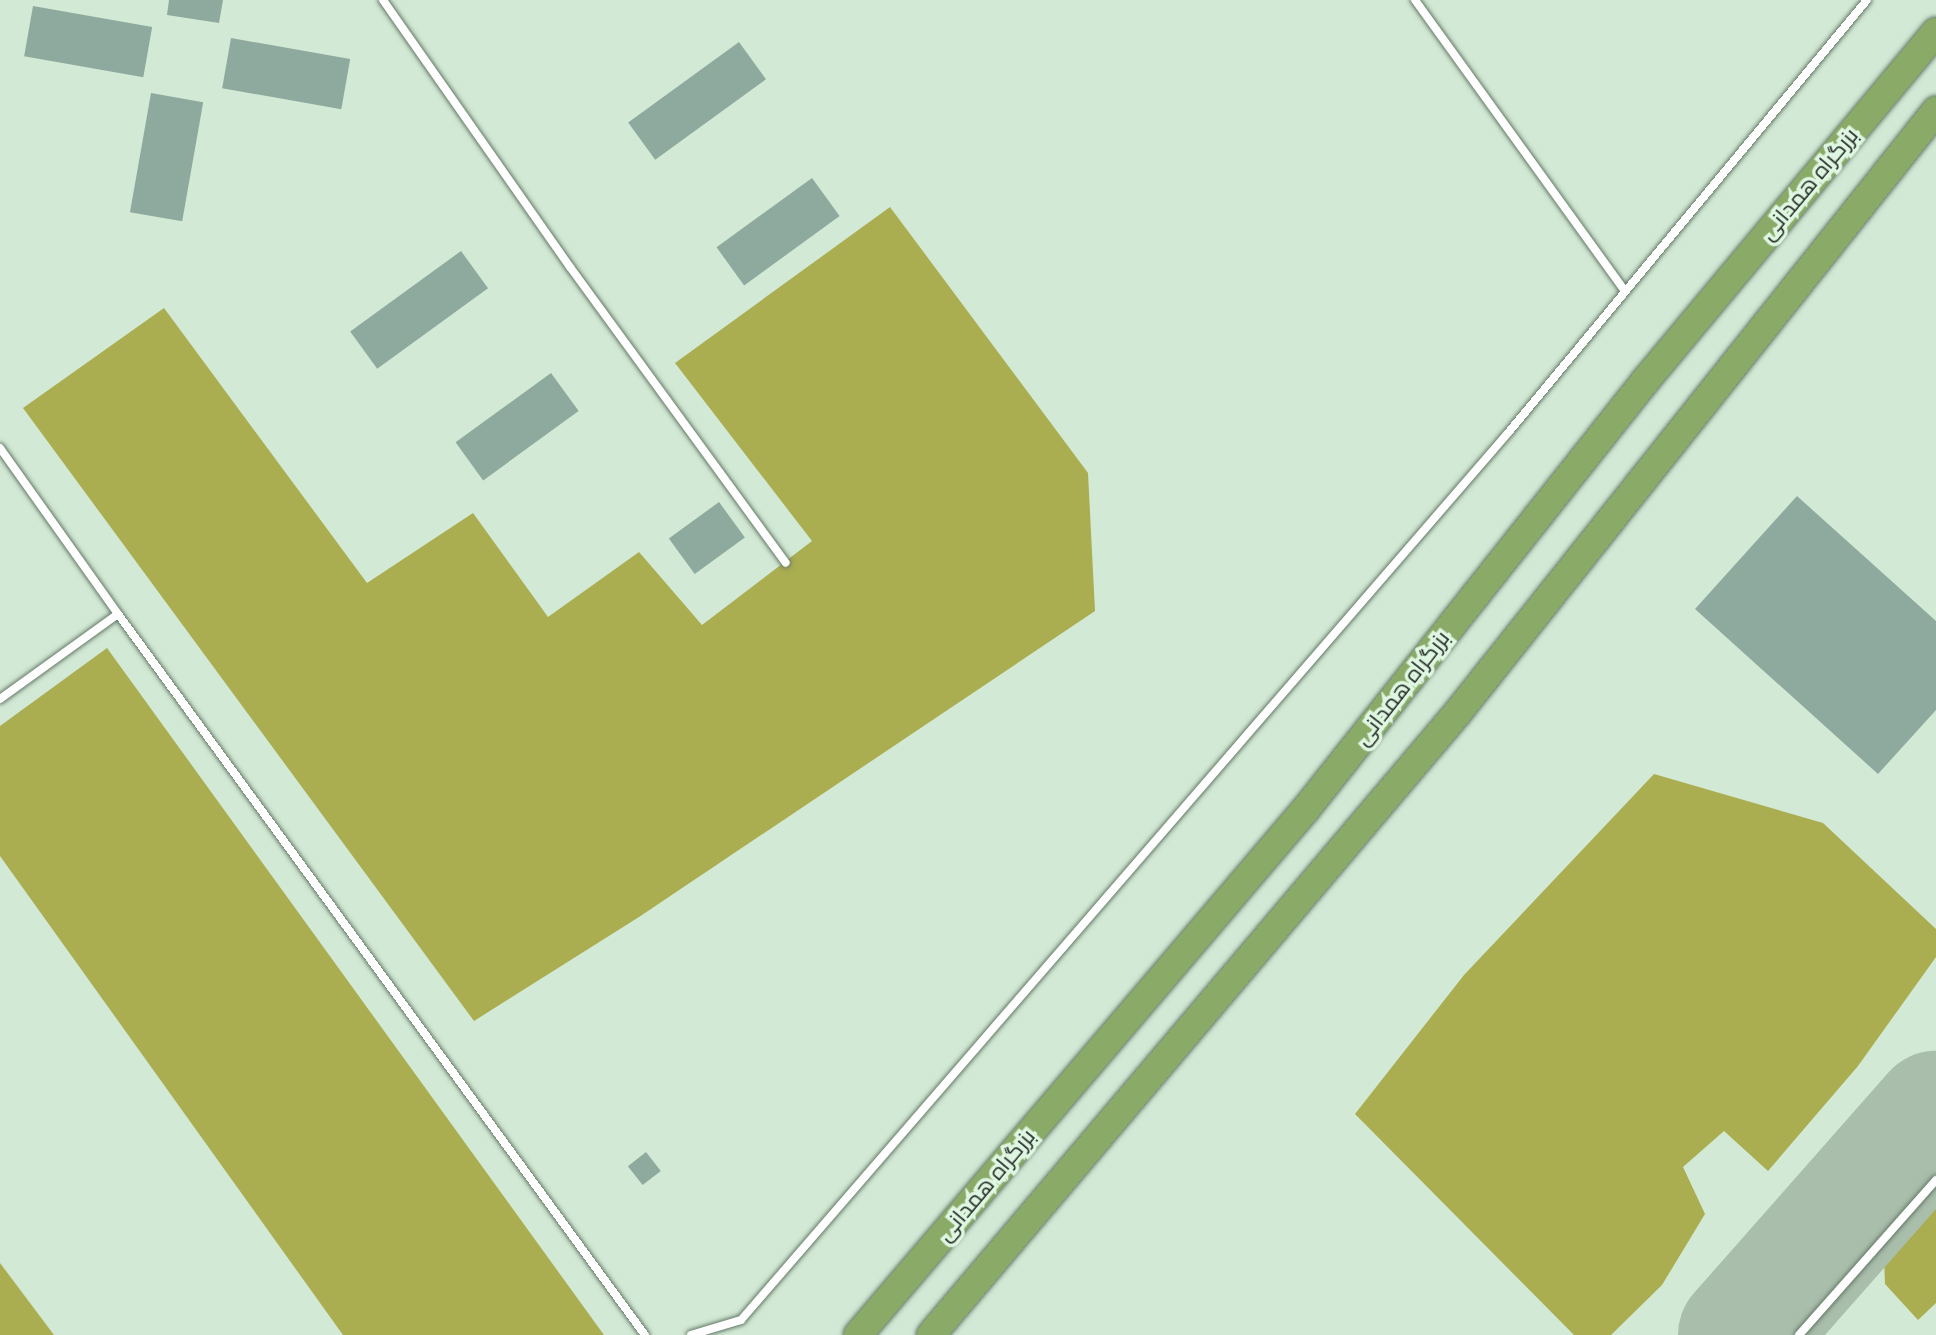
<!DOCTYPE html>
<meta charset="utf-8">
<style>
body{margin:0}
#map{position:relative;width:1936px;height:1335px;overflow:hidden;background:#d2e9d5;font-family:Signika,Cairo,sans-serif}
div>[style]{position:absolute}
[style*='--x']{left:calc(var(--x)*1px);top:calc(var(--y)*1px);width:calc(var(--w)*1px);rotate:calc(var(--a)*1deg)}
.forest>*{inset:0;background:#abad51}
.runway>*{height:126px;margin:-63px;padding:0 63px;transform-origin:63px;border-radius:63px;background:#aabeac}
.building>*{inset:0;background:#8eaa9e;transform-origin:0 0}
.roads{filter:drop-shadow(0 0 2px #647967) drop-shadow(0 0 2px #647967)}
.lane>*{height:8px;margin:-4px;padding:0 4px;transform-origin:4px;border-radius:4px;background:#fff}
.highway>*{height:28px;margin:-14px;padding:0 14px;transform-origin:14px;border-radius:14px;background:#8aab67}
span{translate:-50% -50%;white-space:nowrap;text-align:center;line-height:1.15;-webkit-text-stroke:7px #dff6e2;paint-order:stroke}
.street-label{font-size:22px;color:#232c24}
</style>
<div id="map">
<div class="forest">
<div style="clip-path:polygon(890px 207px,1088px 473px,1095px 611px,639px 917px,474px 1021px,23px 408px,164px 308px,367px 583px,473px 513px,548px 617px,639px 552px,702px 625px,812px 541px,675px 363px)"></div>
<div style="clip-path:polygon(107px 648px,604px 1335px,343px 1335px,0 856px,0 726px)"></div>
<div style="clip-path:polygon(1654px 774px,1823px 823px,1936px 929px,1936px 957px,1858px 1066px,1768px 1171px,1724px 1131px,1683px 1167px,1705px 1214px,1662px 1285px,1611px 1335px,1574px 1335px,1355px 1114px,1464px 975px)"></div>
<div style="clip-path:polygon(1936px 1199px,1936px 1303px,1918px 1320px,1885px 1284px,1884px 1258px)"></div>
<div style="clip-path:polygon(0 1263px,54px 1335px,0 1335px)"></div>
</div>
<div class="runway">
<div style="--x:1741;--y:1335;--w:295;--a:-48.6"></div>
</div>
<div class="building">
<div style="clip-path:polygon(169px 0,223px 0,219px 23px,167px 15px)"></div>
<div style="left:33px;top:6px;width:121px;height:51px;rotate:10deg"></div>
<div style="left:231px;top:38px;width:121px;height:51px;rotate:10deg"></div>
<div style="left:739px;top:42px;width:46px;height:137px;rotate:54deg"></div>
<div style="left:151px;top:93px;width:53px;height:121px;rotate:10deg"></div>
<div style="left:812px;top:178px;width:47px;height:118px;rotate:54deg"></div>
<div style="left:461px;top:251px;width:46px;height:137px;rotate:54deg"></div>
<div style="left:551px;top:373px;width:47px;height:118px;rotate:54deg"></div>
<div style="clip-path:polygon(1797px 496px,1936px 621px,1936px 710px,1878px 774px,1695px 609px)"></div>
<div style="left:719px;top:502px;width:44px;height:62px;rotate:54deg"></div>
<div style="left:646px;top:1152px;width:24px;height:23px;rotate:52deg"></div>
</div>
<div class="roads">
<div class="lane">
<div style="--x:383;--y:0;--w:326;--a:55"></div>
<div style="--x:570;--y:267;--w:366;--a:53.9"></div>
<div style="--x:1415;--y:0;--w:359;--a:54.2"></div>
<div style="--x:0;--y:448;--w:204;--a:54.6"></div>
<div style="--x:0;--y:699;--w:145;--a:-35.8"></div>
<div style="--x:118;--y:614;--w:893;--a:53.84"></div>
<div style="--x:691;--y:1335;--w:52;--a:-16.7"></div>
<div style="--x:741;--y:1320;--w:1173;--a:-49.15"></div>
<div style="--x:1508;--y:433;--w:562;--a:-50.34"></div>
<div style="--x:1799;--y:1335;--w:207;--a:-48.5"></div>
</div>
<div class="highway">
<div style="--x:858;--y:1335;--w:691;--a:-49.58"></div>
<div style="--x:1306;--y:809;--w:547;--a:-51.6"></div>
<div style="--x:1646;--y:380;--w:453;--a:-50.2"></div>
<div style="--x:931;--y:1335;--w:817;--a:-49.76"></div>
<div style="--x:1459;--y:711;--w:767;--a:-51.52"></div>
</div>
</div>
<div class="street-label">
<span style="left:1809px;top:184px;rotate:-50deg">بزرگراه همدانی</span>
<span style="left:1402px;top:688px;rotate:-52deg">بزرگراه همدانی</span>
<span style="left:986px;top:1185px;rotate:-50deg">بزرگراه همدانی</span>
</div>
</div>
